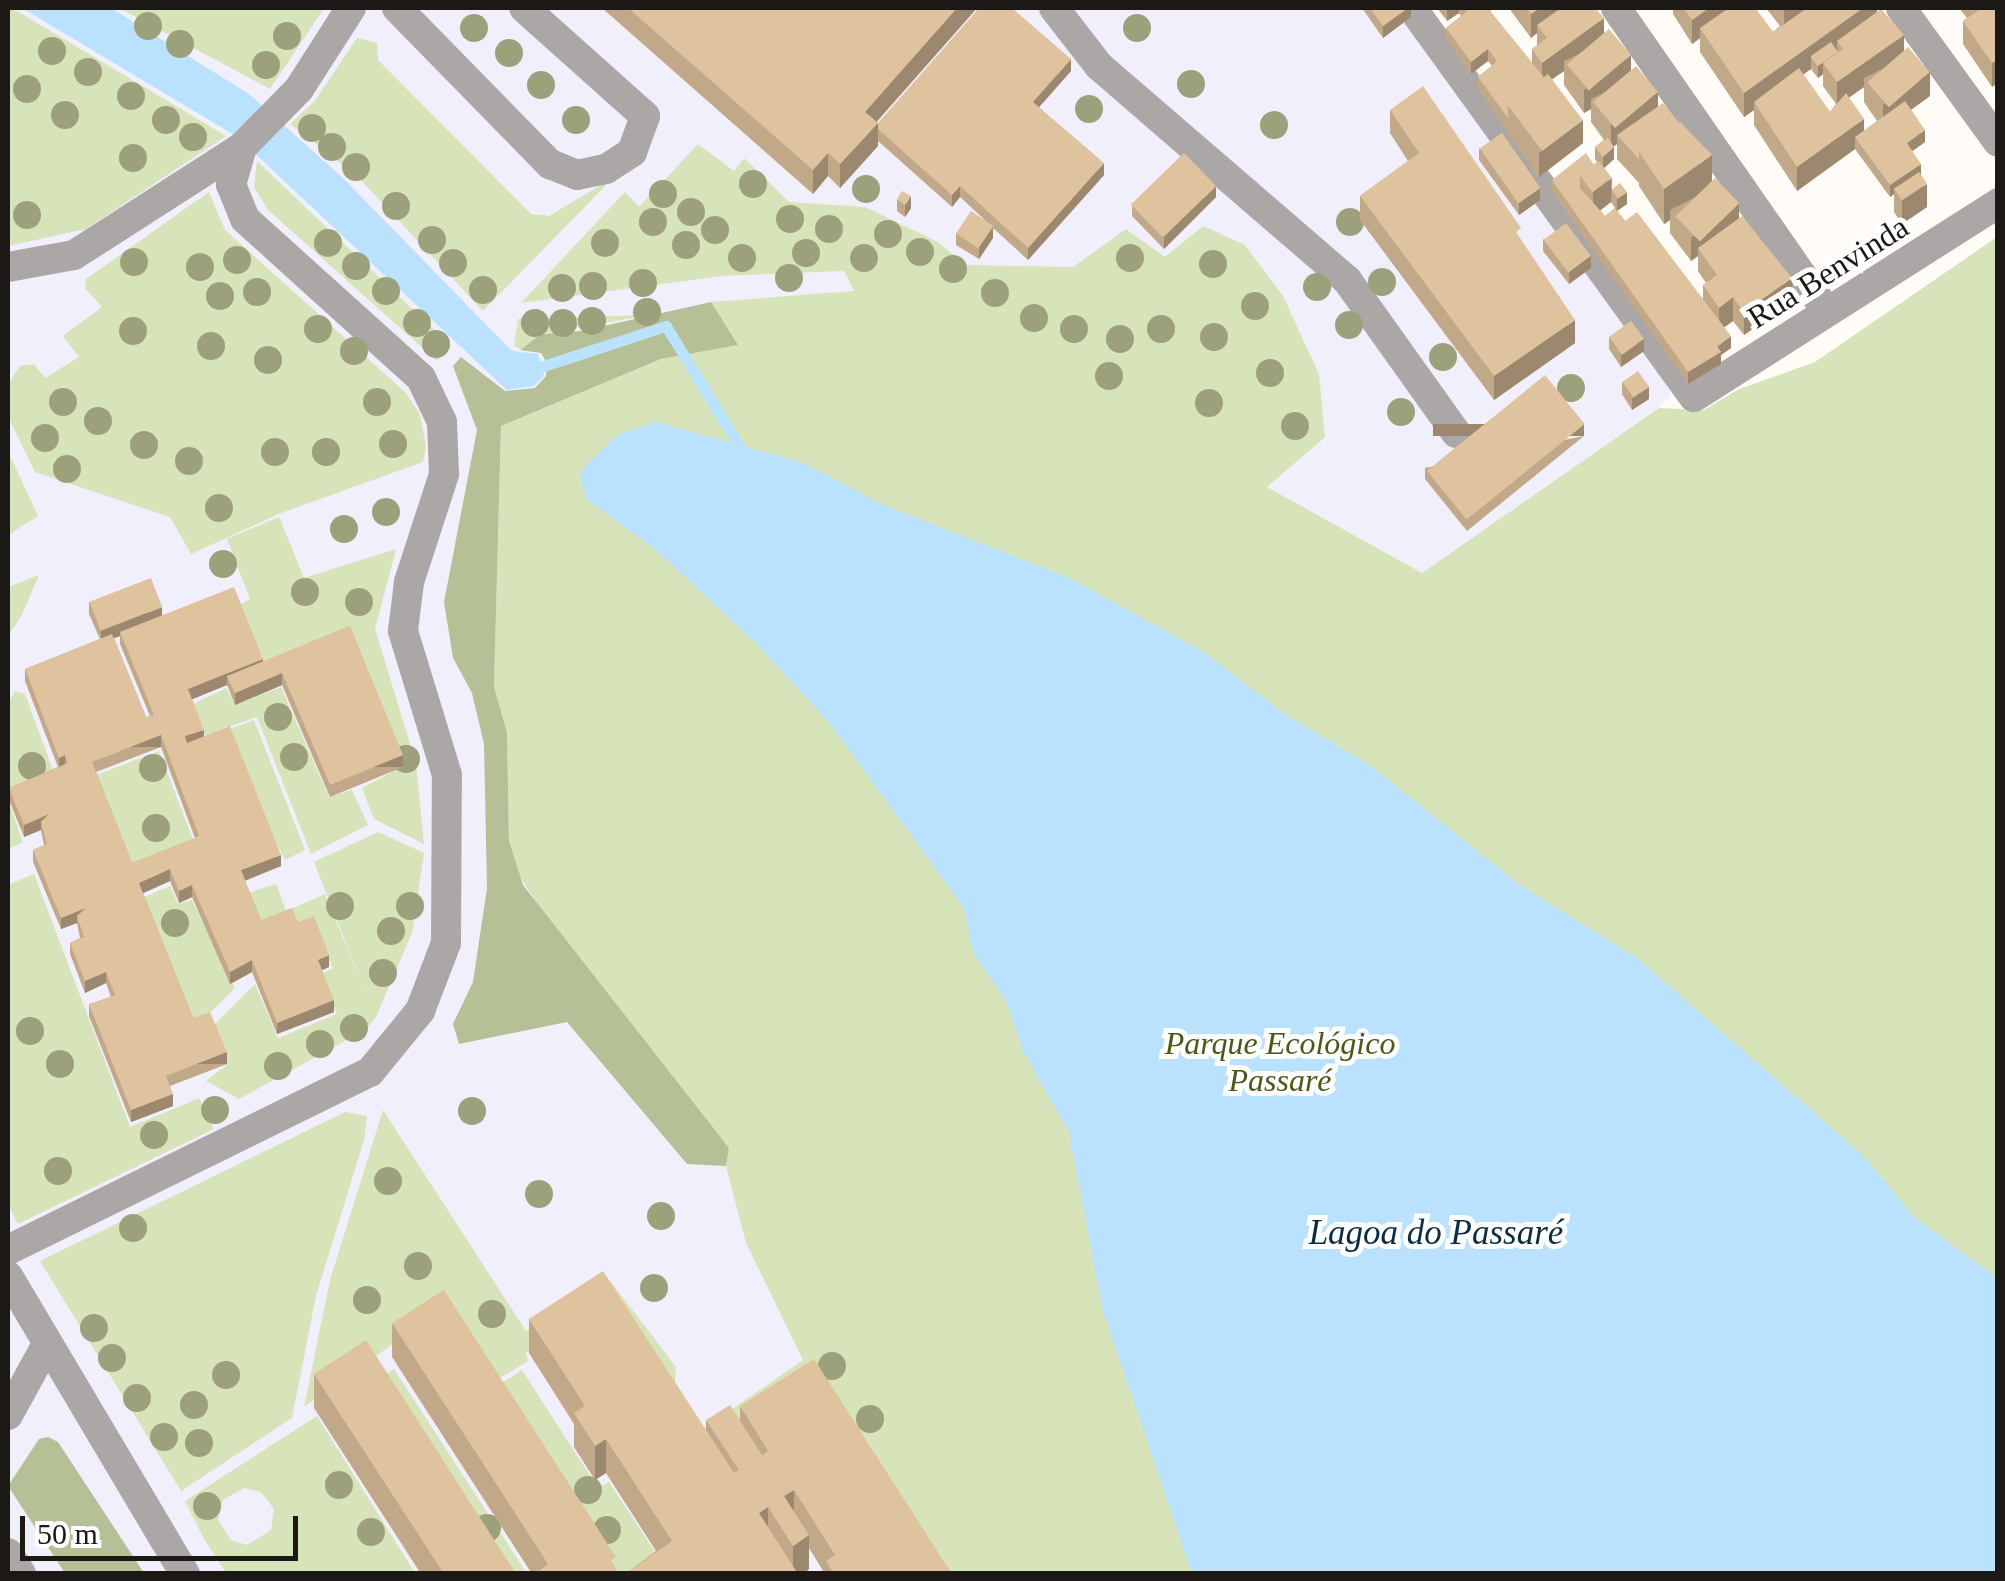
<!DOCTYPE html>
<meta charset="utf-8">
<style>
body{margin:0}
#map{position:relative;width:2005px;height:1581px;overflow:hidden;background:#fffbf6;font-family:Georgia,serif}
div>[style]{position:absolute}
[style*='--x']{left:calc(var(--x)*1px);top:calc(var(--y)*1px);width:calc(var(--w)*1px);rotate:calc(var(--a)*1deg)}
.commercial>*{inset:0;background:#f2effc}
.green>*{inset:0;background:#d7e3b9;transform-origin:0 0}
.forest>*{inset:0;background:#b5c096}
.water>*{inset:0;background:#bae2ff}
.stream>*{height:11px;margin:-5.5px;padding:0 5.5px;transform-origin:5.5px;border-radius:5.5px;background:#bae2ff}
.minor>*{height:30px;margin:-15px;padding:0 15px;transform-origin:15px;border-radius:15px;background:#aca7a7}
.trees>*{width:28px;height:28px;margin:-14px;border-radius:50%;background:#9ca17c}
.wall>*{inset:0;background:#c0a889}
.shaded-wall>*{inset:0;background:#9c886f;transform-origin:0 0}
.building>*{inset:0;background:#dfc39f;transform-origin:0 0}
span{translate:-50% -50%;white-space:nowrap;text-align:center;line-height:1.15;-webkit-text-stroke:10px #fff;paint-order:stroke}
.street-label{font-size:32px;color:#1b1815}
.park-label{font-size:32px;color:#4b5819;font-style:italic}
.water-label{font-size:35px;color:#0c2c40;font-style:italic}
.frame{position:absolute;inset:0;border:10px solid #1b1815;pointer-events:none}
.scale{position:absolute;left:20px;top:1516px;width:278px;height:45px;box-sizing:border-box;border:5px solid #1b1815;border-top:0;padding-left:12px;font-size:30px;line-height:35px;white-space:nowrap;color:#1b1815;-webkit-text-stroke:8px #fff;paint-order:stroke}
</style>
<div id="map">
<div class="commercial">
<div style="clip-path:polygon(8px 8px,1406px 8px,1669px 382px,1670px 396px,1659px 408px,1422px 574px,1167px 432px,501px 426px,494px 687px,729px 1148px,975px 1573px,8px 1574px)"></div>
</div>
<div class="green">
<div style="clip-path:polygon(8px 8px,12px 8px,226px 136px,86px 229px,8px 246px)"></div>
<div style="clip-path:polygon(119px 8px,324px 8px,270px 89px)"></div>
<div style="clip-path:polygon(357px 38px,377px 43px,378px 60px,531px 214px,549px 216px,614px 177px,483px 311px,358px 177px,290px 124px,314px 102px)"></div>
<div style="clip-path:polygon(698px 144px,734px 171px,744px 158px,789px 202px,865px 207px,938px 242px,965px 265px,1073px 267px,1126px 229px,1165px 257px,1203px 226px,1245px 245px,1283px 296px,1319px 374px,1325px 437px,1267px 487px,1422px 573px,1659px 408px,1704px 410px,1739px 389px,1815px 362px,1997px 237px,1997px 1573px,940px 1573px,738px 1435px,725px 1414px,803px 1360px,746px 1243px,726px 1166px,729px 1148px,568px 950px,518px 874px,509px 841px,507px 733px,494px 688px,501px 426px,661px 359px,737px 345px,711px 302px,854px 291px,844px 271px,722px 276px,521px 303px,625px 192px,639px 207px)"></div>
<div style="clip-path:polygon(257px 161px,451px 346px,437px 361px,268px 210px,254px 187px)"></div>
<div style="clip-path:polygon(209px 192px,225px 230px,405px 392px,420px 414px,426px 447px,423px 462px,281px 513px,191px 554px,170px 517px,35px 472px,8px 416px,8px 384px,20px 366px,34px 364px,45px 378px,79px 357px,63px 336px,102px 307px,85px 288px,86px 279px)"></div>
<div style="clip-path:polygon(649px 315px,541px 334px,521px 349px,514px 346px,518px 319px)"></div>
<div style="clip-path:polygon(8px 451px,38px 516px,8px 535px)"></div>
<div style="clip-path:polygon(279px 517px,304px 578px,396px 549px,375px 629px,416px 763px,424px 844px,374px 819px,362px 788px,403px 766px,350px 636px,265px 671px,237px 606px,250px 599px,227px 539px)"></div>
<div style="clip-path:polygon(39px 575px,22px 615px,8px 636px,8px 587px)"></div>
<div style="clip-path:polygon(281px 687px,329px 797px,352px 790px,368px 825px,311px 854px,257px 717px,217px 731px,209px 745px,193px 704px,226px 688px,235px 705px)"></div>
<div style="clip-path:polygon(15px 691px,25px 694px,55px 776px,8px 800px,23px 842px,8px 849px,8px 703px)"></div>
<div style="clip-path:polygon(254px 720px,305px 850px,285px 860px,220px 733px)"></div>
<div style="left:159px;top:751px;width:102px;height:67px;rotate:69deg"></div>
<div style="clip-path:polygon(378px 832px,424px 853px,412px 933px,376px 1017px,365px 1030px,239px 1099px,206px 1081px,227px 1065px,213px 1026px,255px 984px,278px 1038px,337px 1014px,321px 974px,333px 968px,313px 927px,262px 930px,248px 893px,276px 884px,286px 911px,325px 894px,369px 1002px,314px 862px)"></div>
<div style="clip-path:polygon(34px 874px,130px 1127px,199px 1098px,214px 1129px,18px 1224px,8px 1205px,8px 885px)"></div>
<div style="clip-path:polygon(170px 886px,178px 904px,192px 900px,235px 988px,196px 1027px,142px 898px)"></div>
<div style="clip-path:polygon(383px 1110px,526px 1331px,611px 1282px,676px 1367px,673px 1404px,605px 1302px,526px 1352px,528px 1361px,490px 1384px,397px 1341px,304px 1407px,330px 1280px)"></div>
<div style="clip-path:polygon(345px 1112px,367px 1116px,364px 1140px,316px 1296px,292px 1418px,181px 1491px,40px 1261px)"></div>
<div style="left:394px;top:1369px;width:244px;height:21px;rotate:57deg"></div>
<div style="clip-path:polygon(522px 1370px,598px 1488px,609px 1482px,669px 1573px,607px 1573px,493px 1389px)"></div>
<div style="clip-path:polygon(evenodd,317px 1416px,415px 1573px,226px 1573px,204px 1539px,185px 1501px,317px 1416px,244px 1488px,261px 1492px,274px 1509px,271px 1530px,247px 1545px,231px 1540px,218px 1520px,223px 1500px,244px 1488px)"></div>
</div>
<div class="forest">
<div style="clip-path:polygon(711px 302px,738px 345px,661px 359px,501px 426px,494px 687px,507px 733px,509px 841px,523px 885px,729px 1148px,726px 1166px,687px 1164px,567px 1022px,459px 1044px,453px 1024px,473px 982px,487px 888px,484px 744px,472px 693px,453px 658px,444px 602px,477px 430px,453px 366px,461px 357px,505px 391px,535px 388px,546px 376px,547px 363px,541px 353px,520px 350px,541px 334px,581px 331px)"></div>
<div style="clip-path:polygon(48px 1437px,58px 1442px,144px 1573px,65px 1573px,8px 1486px,39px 1439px)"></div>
</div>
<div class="water">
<div style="clip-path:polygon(22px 8px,111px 8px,249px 94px,343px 178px,512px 351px,538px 354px,544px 376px,534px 386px,507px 390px,236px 136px)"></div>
<div style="clip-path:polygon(656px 422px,804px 463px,879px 503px,1072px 579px,1205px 653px,1285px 714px,1371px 766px,1517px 883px,1637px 958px,1865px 1157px,1913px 1216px,1997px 1278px,1997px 1573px,1192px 1573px,1103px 1311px,1069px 1132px,1023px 1051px,1007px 1002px,973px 952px,964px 908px,831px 725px,757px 644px,655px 549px,587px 500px,580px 473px,591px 460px,617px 435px)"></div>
</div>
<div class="stream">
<div style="--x:531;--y:370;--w:142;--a:-18.1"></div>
<div style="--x:666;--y:326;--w:150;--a:58.6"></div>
</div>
<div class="minor">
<div style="--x:397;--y:8;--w:219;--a:45.6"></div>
<div style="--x:550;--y:164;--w:29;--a:22"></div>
<div style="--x:577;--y:175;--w:30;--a:-12"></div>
<div style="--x:606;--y:169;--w:31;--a:-33"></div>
<div style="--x:632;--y:152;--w:38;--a:-70"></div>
<div style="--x:645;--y:116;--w:162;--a:-138.2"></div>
<div style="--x:1054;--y:8;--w:73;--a:52.2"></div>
<div style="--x:1099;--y:66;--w:328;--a:40.8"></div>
<div style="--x:1347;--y:280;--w:188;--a:54.5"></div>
<div style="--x:1412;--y:8;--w:480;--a:54.1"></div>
<div style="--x:1694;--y:397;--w:361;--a:-32.5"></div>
<div style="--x:1616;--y:8;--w:370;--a:55.2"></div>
<div style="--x:1901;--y:8;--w:165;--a:54.1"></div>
<div style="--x:8;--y:267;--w:67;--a:-10.3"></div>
<div style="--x:74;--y:255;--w:200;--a:-32.7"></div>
<div style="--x:242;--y:147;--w:81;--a:-45.5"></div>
<div style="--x:299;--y:89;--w:96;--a:-57.3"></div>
<div style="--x:8;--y:1250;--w:403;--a:-26.2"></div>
<div style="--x:370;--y:1072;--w:79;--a:-50.7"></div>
<div style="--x:420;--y:1011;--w:73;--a:-69.1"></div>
<div style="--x:446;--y:943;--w:168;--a:-89.7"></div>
<div style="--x:447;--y:775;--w:151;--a:-107"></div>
<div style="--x:403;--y:631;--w:49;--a:-83"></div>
<div style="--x:409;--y:582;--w:114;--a:-72"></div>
<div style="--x:444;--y:474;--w:52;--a:-92.2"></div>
<div style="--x:442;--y:422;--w:49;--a:-115.5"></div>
<div style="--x:421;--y:378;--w:237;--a:-137.9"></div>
<div style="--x:245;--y:219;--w:37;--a:-112"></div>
<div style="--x:231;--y:185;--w:40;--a:-74"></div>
<div style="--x:8;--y:1276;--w:347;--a:59.3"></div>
<div style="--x:8;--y:1415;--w:81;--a:-61.2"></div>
<div style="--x:8;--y:1553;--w:25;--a:58"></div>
</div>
<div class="trees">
<div style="left:148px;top:26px"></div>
<div style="left:474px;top:28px"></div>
<div style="left:1137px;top:28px"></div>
<div style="left:287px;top:36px"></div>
<div style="left:180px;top:44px"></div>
<div style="left:52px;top:51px"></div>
<div style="left:509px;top:53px"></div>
<div style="left:266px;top:65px"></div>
<div style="left:88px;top:72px"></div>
<div style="left:1191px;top:84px"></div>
<div style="left:541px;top:85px"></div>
<div style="left:27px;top:89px"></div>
<div style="left:131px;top:96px"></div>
<div style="left:1089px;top:109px"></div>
<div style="left:65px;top:115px"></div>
<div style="left:166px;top:120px"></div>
<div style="left:576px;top:120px"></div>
<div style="left:1274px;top:125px"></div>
<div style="left:312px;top:128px"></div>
<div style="left:193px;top:137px"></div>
<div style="left:332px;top:147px"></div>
<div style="left:133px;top:158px"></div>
<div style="left:356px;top:167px"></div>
<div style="left:753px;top:184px"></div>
<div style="left:866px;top:189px"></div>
<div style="left:663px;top:194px"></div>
<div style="left:396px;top:206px"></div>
<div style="left:691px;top:212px"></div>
<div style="left:27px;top:215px"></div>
<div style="left:790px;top:219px"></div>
<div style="left:653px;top:222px"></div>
<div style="left:1350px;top:222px"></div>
<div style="left:829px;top:229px"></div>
<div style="left:715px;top:230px"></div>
<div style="left:888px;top:234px"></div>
<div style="left:432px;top:240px"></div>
<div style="left:328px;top:243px"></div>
<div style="left:605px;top:243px"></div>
<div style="left:686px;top:245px"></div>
<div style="left:920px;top:252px"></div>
<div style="left:806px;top:253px"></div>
<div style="left:742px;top:258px"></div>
<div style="left:864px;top:258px"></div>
<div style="left:1130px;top:258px"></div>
<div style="left:237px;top:260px"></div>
<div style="left:134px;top:262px"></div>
<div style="left:453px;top:263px"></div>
<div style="left:1213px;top:264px"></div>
<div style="left:356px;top:266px"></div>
<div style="left:200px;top:267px"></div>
<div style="left:953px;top:269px"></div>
<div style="left:789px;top:278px"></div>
<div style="left:1382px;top:282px"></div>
<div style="left:643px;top:283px"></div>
<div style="left:593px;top:286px"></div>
<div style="left:1317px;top:287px"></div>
<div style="left:562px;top:288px"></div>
<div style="left:483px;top:290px"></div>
<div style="left:386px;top:291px"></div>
<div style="left:257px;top:292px"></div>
<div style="left:995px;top:293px"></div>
<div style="left:220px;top:296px"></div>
<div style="left:1255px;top:306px"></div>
<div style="left:647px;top:312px"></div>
<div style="left:1034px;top:318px"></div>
<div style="left:592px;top:321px"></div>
<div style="left:417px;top:323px"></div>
<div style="left:535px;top:323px"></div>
<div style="left:563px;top:323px"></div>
<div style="left:1349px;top:325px"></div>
<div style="left:318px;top:329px"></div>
<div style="left:1074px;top:329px"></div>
<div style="left:1161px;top:329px"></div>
<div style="left:133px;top:331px"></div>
<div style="left:1214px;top:337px"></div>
<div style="left:1120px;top:339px"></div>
<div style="left:436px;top:344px"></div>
<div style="left:211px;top:346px"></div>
<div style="left:354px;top:351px"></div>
<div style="left:1443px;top:357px"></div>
<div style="left:268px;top:360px"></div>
<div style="left:1270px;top:373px"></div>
<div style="left:1109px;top:376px"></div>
<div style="left:1571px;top:388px"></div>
<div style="left:63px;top:402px"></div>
<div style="left:377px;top:402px"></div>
<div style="left:1209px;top:403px"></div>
<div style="left:1401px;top:412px"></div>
<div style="left:98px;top:421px"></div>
<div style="left:1295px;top:426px"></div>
<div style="left:45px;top:438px"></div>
<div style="left:393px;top:444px"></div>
<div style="left:144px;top:445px"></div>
<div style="left:275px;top:452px"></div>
<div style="left:326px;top:452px"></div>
<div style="left:189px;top:461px"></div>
<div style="left:67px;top:469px"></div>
<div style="left:219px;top:508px"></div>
<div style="left:386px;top:512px"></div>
<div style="left:344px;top:529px"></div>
<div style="left:223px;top:564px"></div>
<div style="left:305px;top:592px"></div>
<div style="left:359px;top:602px"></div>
<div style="left:278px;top:717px"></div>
<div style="left:294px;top:757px"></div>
<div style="left:406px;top:759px"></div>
<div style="left:32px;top:766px"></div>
<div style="left:153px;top:768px"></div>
<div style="left:156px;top:828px"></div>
<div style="left:340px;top:906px"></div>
<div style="left:410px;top:906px"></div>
<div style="left:175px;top:923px"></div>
<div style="left:391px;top:931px"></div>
<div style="left:383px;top:973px"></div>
<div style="left:354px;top:1028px"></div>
<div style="left:30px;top:1031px"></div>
<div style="left:320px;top:1044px"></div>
<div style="left:60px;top:1064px"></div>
<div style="left:278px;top:1066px"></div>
<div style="left:215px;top:1110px"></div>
<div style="left:472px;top:1111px"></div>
<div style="left:154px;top:1135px"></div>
<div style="left:58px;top:1171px"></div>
<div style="left:388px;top:1181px"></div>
<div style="left:539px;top:1194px"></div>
<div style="left:661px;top:1216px"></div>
<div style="left:133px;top:1228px"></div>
<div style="left:418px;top:1266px"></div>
<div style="left:654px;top:1288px"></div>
<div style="left:367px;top:1300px"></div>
<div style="left:492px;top:1314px"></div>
<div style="left:94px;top:1328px"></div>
<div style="left:112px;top:1358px"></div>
<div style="left:832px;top:1366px"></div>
<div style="left:226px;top:1375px"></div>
<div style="left:137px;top:1398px"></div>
<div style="left:194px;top:1405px"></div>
<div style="left:870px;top:1419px"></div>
<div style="left:164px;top:1437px"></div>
<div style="left:199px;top:1443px"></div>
<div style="left:339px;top:1485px"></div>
<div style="left:588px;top:1490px"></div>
<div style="left:207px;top:1506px"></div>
<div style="left:487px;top:1528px"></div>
<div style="left:607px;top:1530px"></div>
<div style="left:371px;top:1532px"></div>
</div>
<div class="wall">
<div style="clip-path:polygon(602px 8px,977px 8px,876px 122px,878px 123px,1071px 71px,1039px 107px,1104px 175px,1028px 260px,993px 228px,993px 238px,979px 259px,956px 245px,956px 233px,986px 221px,960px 197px,952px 207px,878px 141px,878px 146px,840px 188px,828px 176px,813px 194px)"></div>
<div style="clip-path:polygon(1362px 8px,1411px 8px,1411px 17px,1383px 38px)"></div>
<div style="clip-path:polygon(evenodd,1437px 8px,1494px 8px,1490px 11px,1532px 63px,1532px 49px,1537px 45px,1537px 33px,1531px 38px,1511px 11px,1511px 8px,1595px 8px,1604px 33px,1739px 218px,1792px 301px,1744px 335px,1733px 321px,1724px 327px,1731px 348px,1721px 355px,1721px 364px,1688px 384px,1552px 192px,1552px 180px,1594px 165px,1597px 162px,1595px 159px,1595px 147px,1604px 140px,1591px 122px,1591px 109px,1584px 113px,1564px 85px,1564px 71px,1552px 79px,1583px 143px,1539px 177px,1478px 89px,1478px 77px,1492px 66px,1488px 61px,1471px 74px,1446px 40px,1446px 28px,1461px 16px,1459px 13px,1447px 21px,1437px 8px,1617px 144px,1617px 159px,1639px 183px,1639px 186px,1664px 224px,1670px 220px,1670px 233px,1691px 261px,1698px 256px,1698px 271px,1706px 283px,1703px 285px,1703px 299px,1625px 221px,1617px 211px,1627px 204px,1612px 189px,1604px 168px,1614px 159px,1614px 146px,1617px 144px,1437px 8px,1611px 202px,1615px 208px,1605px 216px,1600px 210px,1611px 202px)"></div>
<div style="clip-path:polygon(evenodd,1673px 8px,1755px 8px,1773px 32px,1780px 26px,1766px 8px,1877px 8px,1877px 12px,1904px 50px,1930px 96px,1911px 110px,1925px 142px,1912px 151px,1921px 175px,1927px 207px,1902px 224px,1894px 212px,1894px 194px,1890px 197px,1855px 149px,1797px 191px,1754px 125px,1754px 110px,1744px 117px,1700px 52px,1700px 38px,1692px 44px,1673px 14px,1673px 8px,1811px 69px,1818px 78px,1823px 74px,1823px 86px,1836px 104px,1830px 112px,1803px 74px,1811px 69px,1673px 8px,1864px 87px,1864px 102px,1877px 121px,1864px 131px,1849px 97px,1864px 87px)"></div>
<div style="clip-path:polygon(1959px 8px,1998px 8px,1992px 87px,1963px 44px,1963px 21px,1967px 18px)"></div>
<div style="clip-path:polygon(1390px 110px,1521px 240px,1575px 343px,1494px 400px,1360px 220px,1360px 196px,1408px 161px,1390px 133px)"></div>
<div style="clip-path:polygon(1479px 148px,1540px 200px,1519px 215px,1479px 160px)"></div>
<div style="clip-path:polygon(1216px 197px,1164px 249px,1132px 216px,1132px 205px)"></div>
<div style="clip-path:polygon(897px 199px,911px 208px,905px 217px,897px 211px)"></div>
<div style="clip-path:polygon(1543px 239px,1591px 268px,1569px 284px,1543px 251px)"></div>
<div style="clip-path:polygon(1609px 337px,1644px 351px,1621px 367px,1609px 349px)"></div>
<div style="clip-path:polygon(1622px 382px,1649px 399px,1632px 410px,1622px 394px)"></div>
<div style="clip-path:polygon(1584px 436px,1467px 531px,1425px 479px,1425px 468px)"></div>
<div style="clip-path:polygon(evenodd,89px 602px,162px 615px,263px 662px,350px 626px,403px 767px,330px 797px,282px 685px,235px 705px,227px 685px,192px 699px,204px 737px,281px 866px,245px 881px,261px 920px,298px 922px,329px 967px,322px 970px,334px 1012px,277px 1034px,252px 972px,230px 984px,192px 897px,179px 903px,170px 881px,143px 893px,193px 1018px,227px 1064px,170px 1086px,173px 1106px,131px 1122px,89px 1016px,89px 1004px,111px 997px,106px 983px,85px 993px,70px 954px,70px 943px,80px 938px,77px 923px,61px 929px,33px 862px,33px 850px,44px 845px,41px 830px,24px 837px,9px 800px,9px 788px,58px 767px,25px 681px,25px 669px,100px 639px,89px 614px,89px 602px,120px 636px,120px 644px,150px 716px,146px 717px,114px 638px,120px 636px,89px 602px,161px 747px,195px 838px,132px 863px,96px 772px,161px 747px)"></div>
<div style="clip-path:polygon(529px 1319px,706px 1430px,706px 1420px,740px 1421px,740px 1406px,952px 1574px,825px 1574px,809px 1548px,809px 1569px,803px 1574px,625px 1574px,656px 1551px,606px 1473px,595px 1480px,574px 1447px,574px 1424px,529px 1353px)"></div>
<div style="clip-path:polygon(392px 1323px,616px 1569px,619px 1574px,532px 1574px,392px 1357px)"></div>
<div style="clip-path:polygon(314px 1374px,516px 1574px,421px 1574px,314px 1408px)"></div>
</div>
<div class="shaded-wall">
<div style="clip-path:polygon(957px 8px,977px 8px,865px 135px,865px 112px)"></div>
<div style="clip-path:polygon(1408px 8px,1411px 8px,1411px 17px,1383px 38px,1383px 26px)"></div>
<div style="clip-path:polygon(1449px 8px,1459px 8px,1459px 13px,1447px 21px,1447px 9px)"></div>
<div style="clip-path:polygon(1540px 8px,1573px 8px,1537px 25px,1537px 33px,1531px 38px,1531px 14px)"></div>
<div style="clip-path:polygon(1709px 8px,1739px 8px,1700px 28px,1700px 38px,1692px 44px,1692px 20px)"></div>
<div style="clip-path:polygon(1786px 8px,1818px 8px,1784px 32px,1784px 9px)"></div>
<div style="clip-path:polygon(1863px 8px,1877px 8px,1877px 21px,1837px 41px,1837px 50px,1811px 57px,1811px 69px,1757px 107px,1754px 102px,1754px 110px,1744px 117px,1744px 93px)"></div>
<div style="clip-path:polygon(1604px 18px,1604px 42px,1564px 61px,1564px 71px,1542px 86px,1542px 63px)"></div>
<div style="clip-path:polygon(1904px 35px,1904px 58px,1864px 78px,1864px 87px,1837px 106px,1837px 82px)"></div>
<div style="clip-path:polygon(1488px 49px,1488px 61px,1471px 74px,1471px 62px)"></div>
<div style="clip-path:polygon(1631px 55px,1631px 79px,1591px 99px,1591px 109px,1584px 113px,1584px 90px)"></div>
<div style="clip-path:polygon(1071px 59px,1071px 71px,1033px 114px,1033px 102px)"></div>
<div style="clip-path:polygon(1998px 59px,1998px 83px,1992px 87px,1992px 63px)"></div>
<div style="clip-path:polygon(1823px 63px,1823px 74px,1818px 78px,1818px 66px)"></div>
<div style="clip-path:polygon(1930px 72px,1930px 96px,1883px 129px,1883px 105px)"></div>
<div style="clip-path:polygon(1658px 92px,1658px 115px,1617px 135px,1617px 144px,1611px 149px,1611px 125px)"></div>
<div style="clip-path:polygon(1864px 119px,1864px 142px,1855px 137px,1855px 149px,1797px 191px,1797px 167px)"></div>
<div style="clip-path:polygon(1583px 120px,1583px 143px,1539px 177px,1539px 153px)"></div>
<div style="clip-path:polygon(878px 123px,878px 146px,840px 188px,840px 164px)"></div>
<div style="clip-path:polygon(1925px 130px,1925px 142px,1907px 155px,1907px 143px)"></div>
<div style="clip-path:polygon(1614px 147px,1614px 159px,1603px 169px,1603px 157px)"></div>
<div style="clip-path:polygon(828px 153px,828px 176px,813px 194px,813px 170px)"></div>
<div style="clip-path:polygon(1712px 155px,1712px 189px,1670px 210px,1670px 220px,1664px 224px,1664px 189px)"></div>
<div style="clip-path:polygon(1104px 163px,1104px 175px,1028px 260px,1028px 248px)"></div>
<div style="clip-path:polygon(1921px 164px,1921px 176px,1894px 188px,1894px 194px,1890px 197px,1890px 185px)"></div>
<div style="clip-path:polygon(1612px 178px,1611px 202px,1593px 216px,1593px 192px)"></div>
<div style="clip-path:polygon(1927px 184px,1927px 207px,1902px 224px,1902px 200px)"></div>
<div style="clip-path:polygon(960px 186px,960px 197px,952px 207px,952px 195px)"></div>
<div style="clip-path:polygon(1216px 186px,1216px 197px,1164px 249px,1164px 237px)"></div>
<div style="clip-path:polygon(1540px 188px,1540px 200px,1519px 215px,1519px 203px)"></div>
<div style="clip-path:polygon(1627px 192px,1627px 204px,1617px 211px,1617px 199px)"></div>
<div style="clip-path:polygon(911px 196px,911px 208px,905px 217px,905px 205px)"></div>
<div style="clip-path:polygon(1739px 203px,1739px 227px,1698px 248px,1698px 256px,1691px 261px,1691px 238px)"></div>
<div style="clip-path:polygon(993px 226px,993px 238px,979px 259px,979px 247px)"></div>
<div style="clip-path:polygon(1591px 256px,1591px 268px,1569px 284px,1569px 272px)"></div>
<div style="clip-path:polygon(1792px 278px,1792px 301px,1744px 335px,1744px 312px)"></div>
<div style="clip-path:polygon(1733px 297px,1733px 321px,1719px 331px,1719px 308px)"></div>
<div style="clip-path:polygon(1575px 320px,1575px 343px,1494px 400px,1494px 376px)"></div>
<div style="clip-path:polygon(1731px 336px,1731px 348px,1721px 355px,1721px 364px,1688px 384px,1688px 372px)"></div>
<div style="clip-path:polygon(1644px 339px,1644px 351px,1621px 367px,1621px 355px)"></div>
<div style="clip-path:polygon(1649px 387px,1649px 399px,1632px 410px,1632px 398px)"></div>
<div style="left:1584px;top:424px;width:12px;height:151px;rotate:90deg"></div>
<div style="clip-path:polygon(162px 607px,162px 619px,120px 632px,120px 636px,101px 643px,101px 631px)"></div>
<div style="clip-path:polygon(263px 659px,263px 671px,227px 676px,227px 685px,188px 701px,188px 689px)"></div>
<div style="clip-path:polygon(282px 673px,282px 685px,235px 705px,235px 693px)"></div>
<div style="clip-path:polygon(204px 730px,204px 741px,185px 748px,185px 736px)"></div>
<div style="left:161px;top:735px;width:12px;height:74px;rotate:90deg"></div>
<div style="clip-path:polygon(65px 755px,65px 767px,59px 769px,59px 758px)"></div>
<div style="left:403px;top:755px;width:12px;height:79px;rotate:90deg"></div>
<div style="clip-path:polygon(49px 814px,41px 822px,41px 830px,24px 837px,24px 825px)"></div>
<div style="clip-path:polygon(281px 855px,281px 866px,241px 882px,241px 870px)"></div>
<div style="clip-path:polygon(170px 869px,170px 881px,139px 895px,139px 883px)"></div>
<div style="clip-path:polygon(192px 885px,192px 897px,179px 903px,179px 891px)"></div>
<div style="clip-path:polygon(86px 908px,77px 916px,77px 923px,61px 929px,61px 918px)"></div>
<div style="clip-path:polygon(329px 955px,329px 967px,318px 972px,318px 960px)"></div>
<div style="clip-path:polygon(252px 960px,252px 972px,230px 984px,230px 972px)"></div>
<div style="clip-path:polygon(106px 972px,106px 983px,85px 993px,85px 981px)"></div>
<div style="clip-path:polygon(334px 1000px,334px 1012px,277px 1034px,277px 1023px)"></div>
<div style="left:227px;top:1052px;width:12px;height:66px;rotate:90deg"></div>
<div style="clip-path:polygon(173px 1094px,173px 1106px,131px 1122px,131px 1110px)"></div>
<div style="clip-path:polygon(606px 1439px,606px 1473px,595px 1480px,595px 1446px)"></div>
<div style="clip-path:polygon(794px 1490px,794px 1524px,784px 1496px)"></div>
<div style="clip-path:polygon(768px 1507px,768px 1542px,759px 1513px)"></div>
<div style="clip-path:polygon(809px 1535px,809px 1569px,803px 1574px,793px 1574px,793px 1546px)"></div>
</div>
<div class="building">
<div style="clip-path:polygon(628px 8px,957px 8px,865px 112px,878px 123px,840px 164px,828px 153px,813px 170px)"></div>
<div style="clip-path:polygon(979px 8px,1012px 8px,1071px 59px,1033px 102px,1104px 163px,1028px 248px,960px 186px,952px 195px,878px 129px,878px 123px)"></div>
<div style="clip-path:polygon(1370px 8px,1408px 8px,1383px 26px)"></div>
<div style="clip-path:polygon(1464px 8px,1487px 8px,1544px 77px,1508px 106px,1508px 118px,1478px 77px,1497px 61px,1488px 49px,1471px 62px,1446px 28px,1467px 11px)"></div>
<div style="clip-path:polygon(1526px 8px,1540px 8px,1531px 14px)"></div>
<div style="clip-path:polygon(1561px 8px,1595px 8px,1604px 18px,1542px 63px,1532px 49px,1547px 38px,1537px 25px)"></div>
<div style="clip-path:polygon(1684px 8px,1709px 8px,1692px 20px)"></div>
<div style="clip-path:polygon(1729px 8px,1755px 8px,1773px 32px,1807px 8px,1863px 8px,1744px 93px,1700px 28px)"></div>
<div style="clip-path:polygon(1977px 8px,1998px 8px,1998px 59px,1992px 63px,1963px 21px,1979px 10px)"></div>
<div style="clip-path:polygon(1881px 9px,1904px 35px,1837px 82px,1823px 63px,1843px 49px,1837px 41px)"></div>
<div style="left:1609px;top:29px;width:34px;height:55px;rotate:50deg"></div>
<div style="left:1831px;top:42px;width:12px;height:25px;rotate:55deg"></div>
<div style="left:1908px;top:47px;width:33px;height:54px;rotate:49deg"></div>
<div style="left:1636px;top:66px;width:34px;height:56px;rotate:50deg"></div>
<div style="clip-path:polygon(1799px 68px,1830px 112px,1846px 93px,1864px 119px,1797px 167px,1754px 102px)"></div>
<div style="left:1548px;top:74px;width:58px;height:51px;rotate:53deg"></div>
<div style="clip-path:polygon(1423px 86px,1521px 228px,1516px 232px,1575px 320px,1494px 376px,1360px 196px,1419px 153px,1390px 110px)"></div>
<div style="clip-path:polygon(1905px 101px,1925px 130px,1907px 143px,1921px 164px,1890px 185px,1855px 137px)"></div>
<div style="clip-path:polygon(1663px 103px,1679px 123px,1639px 152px,1639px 159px,1617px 135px)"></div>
<div style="clip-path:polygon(1680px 122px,1712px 155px,1664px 189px,1639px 152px)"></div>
<div style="left:1502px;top:133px;width:67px;height:27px;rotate:55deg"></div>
<div style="clip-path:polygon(1608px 138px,1614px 147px,1603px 157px,1595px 147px)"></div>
<div style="left:1184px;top:153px;width:46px;height:74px;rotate:46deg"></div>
<div style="clip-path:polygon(1586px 153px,1594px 165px,1580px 176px,1580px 188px,1605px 216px,1615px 208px,1625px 221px,1637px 212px,1731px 336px,1717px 346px,1721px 352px,1688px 372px,1552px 180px)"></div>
<div style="left:1599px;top:161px;width:21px;height:24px;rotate:53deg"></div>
<div style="left:1919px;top:172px;width:14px;height:30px;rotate:56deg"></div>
<div style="left:1715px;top:178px;width:35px;height:55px;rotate:46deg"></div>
<div style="left:1620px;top:183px;width:11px;height:11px;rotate:52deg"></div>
<div style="clip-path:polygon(902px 191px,911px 196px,905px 205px,897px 199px)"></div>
<div style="left:971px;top:211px;width:27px;height:27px;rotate:34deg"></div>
<div style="clip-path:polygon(1742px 216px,1792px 278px,1744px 312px,1733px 297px,1719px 308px,1703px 285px,1717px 275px,1698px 248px)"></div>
<div style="left:1566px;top:223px;width:41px;height:28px;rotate:53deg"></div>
<div style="left:1631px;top:321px;width:22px;height:27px;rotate:54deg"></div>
<div style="left:1638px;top:371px;width:19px;height:19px;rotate:55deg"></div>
<div style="left:1545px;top:375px;width:63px;height:152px;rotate:51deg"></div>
<div style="left:151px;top:578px;width:31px;height:66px;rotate:69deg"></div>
<div style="clip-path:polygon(evenodd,234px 587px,263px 659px,188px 689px,204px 730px,185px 736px,187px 743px,230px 726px,281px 855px,241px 870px,261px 920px,292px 908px,298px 922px,314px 916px,329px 955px,318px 960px,334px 1000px,277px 1023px,252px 960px,230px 972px,192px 885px,179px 891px,170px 869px,139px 883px,193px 1018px,210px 1012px,227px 1052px,166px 1076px,173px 1094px,131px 1110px,89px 1004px,115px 995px,106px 972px,85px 981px,70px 943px,84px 937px,77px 916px,86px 908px,61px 918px,33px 850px,47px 844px,41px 822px,49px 814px,24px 825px,9px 788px,68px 763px,65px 755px,59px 758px,25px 669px,112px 634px,146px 717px,154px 715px,120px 632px,234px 587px,161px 735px,199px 836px,132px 863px,92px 762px,161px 735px)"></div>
<div style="clip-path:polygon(350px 626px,403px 755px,330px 785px,282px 673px,235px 693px,227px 676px)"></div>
<div style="clip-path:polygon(603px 1271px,734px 1473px,739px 1470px,706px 1420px,730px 1405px,762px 1455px,768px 1451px,740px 1406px,814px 1359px,952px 1574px,834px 1574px,826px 1561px,835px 1555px,794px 1490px,784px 1496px,809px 1535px,793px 1546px,768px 1507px,759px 1513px,798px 1574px,625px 1574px,672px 1541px,606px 1439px,595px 1446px,574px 1413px,585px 1406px,529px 1319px)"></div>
<div style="clip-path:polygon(444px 1290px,616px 1557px,611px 1560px,619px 1574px,535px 1574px,548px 1564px,392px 1323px)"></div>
<div style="clip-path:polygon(366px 1340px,516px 1574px,444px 1574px,314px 1374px)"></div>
</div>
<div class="street-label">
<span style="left:1828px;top:272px;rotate:-32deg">Rua Benvinda</span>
</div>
<div class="park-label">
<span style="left:1280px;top:1062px">Parque Ecológico<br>Passaré</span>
</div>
<div class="water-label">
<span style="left:1436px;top:1233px">Lagoa do Passaré</span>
</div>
<div class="frame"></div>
<div class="scale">50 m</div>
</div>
